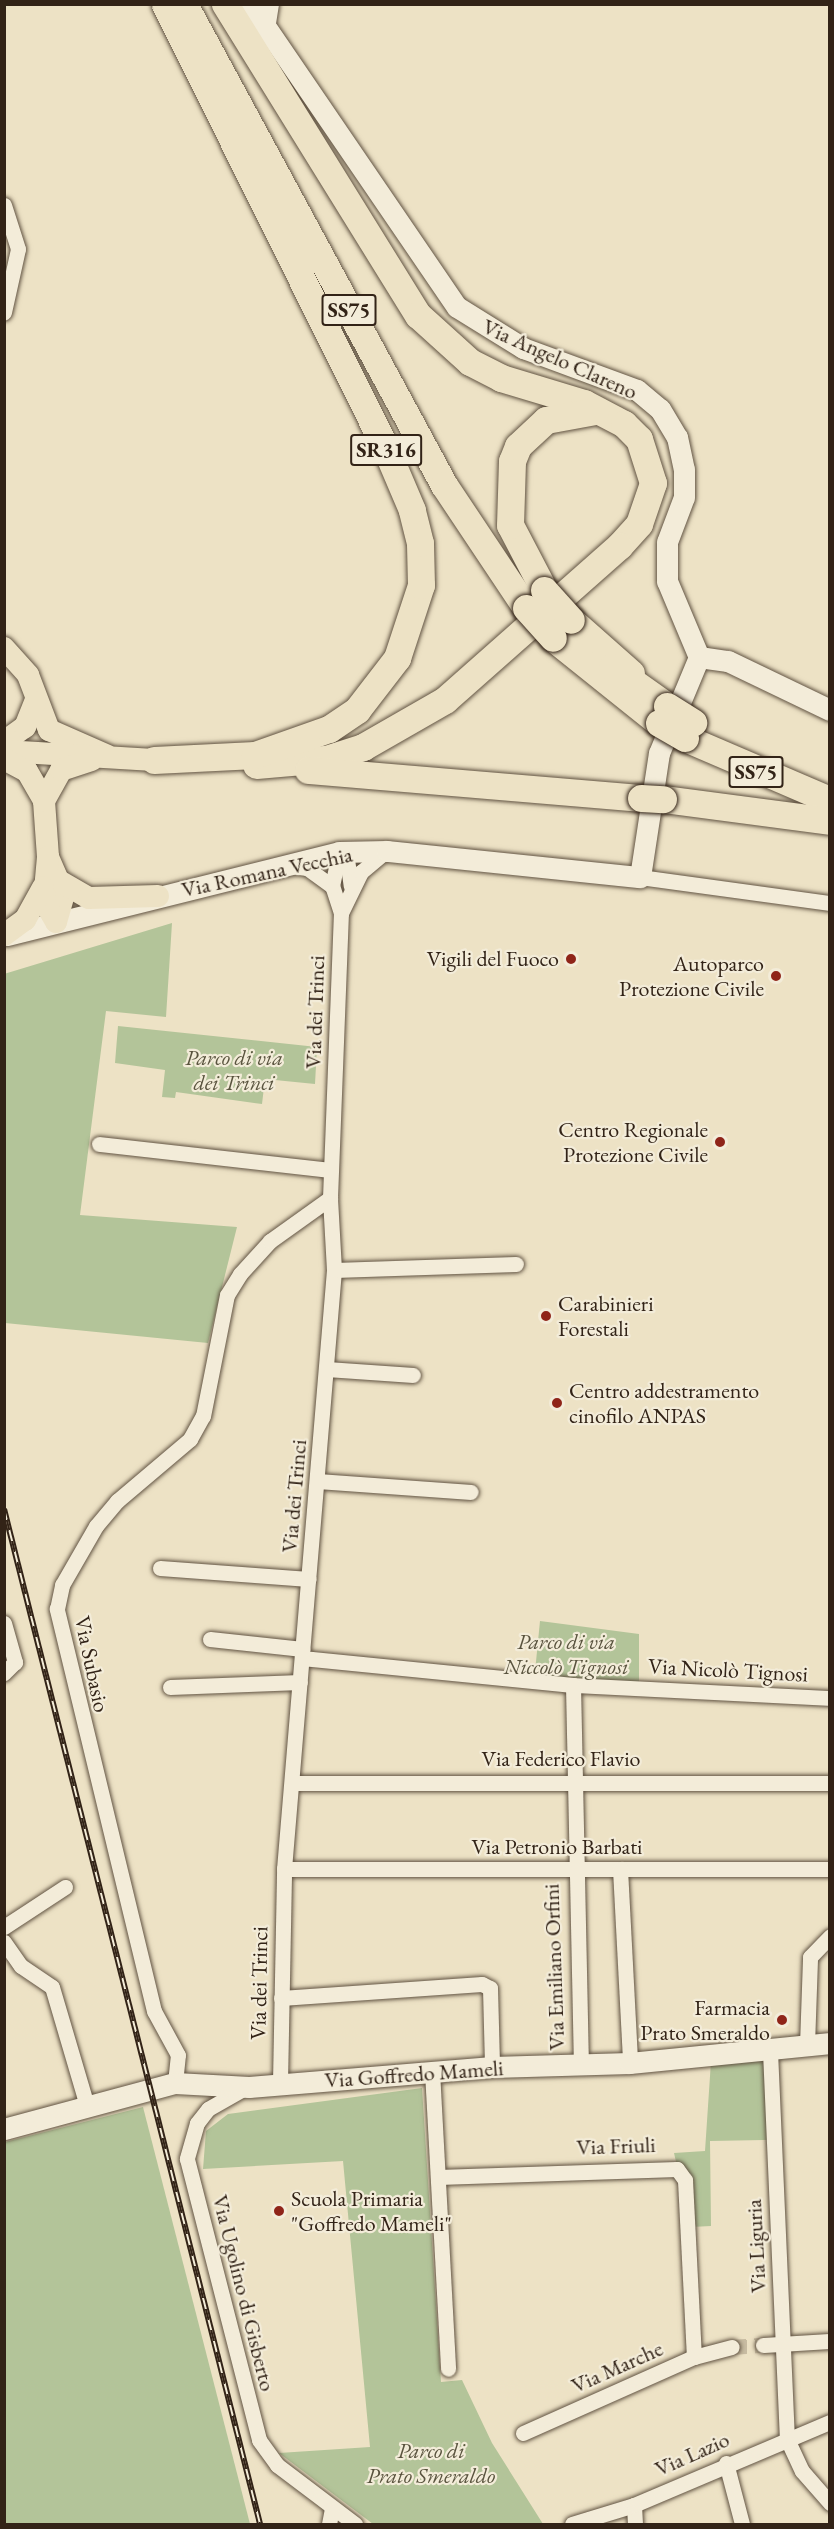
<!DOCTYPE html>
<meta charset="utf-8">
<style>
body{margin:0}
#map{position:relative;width:834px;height:2529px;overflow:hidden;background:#ede2c5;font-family:"EB Garamond",serif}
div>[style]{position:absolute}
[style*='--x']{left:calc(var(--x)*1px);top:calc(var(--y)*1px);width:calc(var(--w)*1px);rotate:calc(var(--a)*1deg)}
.green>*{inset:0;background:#b3c499}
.street-tunnel>*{height:15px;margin-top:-7.5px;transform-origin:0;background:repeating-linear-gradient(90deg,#c8bca2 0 15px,transparent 0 23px)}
.roads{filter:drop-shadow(0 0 2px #615342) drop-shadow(0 0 2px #615342)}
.street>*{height:15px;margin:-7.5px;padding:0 7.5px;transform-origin:7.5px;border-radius:7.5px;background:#f3ecd9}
.secondary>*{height:21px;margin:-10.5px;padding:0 10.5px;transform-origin:10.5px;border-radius:10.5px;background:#f3ecd9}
.primary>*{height:22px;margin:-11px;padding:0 11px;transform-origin:11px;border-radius:11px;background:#ede2c5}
.highway>*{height:27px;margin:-13.5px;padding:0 13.5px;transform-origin:13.5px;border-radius:13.5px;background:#ede2c5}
.rail>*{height:6px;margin-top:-3px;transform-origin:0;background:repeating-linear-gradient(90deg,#f3ecd9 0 11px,#322317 0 22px);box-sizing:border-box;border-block:2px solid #322317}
.bridges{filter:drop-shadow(0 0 2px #322317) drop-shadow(0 0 2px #322317)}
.highway-bridge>*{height:27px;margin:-13.5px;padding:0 13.5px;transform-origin:13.5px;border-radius:13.5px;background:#ede2c5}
.dots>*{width:16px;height:16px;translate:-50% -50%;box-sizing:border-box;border:3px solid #f3ecd9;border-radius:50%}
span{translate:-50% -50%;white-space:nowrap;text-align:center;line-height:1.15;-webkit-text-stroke:4.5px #f3ecd9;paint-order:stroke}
.shield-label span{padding:2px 4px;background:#f3ecd9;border:2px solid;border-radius:4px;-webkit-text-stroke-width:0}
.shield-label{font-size:21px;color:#322317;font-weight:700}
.street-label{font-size:22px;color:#322317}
.poi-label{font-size:22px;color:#322317}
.right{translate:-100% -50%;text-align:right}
.left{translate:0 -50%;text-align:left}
.park-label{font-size:22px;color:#59533e;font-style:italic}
.frame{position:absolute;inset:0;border:6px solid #322317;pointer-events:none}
</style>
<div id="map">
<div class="green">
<div style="clip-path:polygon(172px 923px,166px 1017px,106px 1011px,80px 1215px,237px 1227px,208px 1343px,5px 1323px,4px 974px)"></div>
<div style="clip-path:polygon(118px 1026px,317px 1047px,315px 1084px,265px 1079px,262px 1104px,176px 1092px,175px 1098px,162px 1097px,165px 1070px,115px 1063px)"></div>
<div style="clip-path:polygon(540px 1621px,639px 1634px,639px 1689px,534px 1682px)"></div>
<div style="clip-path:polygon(765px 2056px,768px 2140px,710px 2141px,711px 2226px,691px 2227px,674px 2153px,705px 2151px,711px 2061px)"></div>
<div style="clip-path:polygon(422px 2088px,441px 2382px,462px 2380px,492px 2443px,543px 2524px,373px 2524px,279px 2453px,370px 2447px,343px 2161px,203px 2169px,206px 2131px,228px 2114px)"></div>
<div style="clip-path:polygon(143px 2107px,250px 2524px,5px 2524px,5px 2142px)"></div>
</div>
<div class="street-tunnel">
<div style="--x:732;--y:2347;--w:31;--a:-4"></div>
</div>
<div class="roads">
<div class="street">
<div style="--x:267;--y:29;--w:25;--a:-81"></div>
<div style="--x:4;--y:205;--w:46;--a:72.3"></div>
<div style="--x:18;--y:249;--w:65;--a:102.5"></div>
<div style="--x:291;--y:866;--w:16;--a:7"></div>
<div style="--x:307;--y:868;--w:31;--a:36"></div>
<div style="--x:640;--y:877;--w:192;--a:7.8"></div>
<div style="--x:341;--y:913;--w:28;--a:-108"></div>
<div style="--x:332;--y:886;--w:35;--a:-78"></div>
<div style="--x:339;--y:852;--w:11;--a:41"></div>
<div style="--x:347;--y:859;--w:27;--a:82"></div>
<div style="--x:99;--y:1144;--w:232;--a:6.4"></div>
<div style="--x:334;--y:1270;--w:182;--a:-1.9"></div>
<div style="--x:327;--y:1369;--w:86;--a:4"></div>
<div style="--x:318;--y:1481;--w:153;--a:4.1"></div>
<div style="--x:160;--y:1568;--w:149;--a:4.2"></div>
<div style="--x:4;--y:1623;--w:41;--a:74.2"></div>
<div style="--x:15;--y:1662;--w:16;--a:135"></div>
<div style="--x:210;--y:1639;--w:93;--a:6.2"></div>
<div style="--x:302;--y:1658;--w:272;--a:5.7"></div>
<div style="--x:573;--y:1685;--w:257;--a:2.9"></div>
<div style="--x:573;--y:1685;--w:381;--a:88.8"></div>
<div style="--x:170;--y:1687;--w:130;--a:-2.2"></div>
<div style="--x:292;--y:1783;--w:538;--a:0"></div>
<div style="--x:284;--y:1869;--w:546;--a:0"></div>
<div style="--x:620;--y:1869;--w:194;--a:87"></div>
<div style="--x:4;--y:1927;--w:73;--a:-33.3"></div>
<div style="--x:4;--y:1942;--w:29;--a:55"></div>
<div style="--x:21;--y:1966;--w:37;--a:34"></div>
<div style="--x:52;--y:1987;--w:124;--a:73.6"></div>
<div style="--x:281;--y:1998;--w:201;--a:-4"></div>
<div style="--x:482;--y:1984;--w:9;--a:27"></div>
<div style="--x:490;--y:1988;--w:79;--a:88.5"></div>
<div style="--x:807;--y:2045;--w:88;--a:-88"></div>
<div style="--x:810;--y:1957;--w:29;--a:-46"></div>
<div style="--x:770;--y:2051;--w:388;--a:87.5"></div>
<div style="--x:787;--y:2439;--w:35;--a:65"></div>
<div style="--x:802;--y:2471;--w:43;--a:48.8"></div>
<div style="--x:432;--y:2071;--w:298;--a:86.9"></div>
<div style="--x:175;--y:2083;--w:28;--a:-84"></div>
<div style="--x:178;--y:2055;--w:50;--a:-118.6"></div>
<div style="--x:154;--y:2011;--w:414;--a:-103.6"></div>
<div style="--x:57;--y:1609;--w:25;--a:-78"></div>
<div style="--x:62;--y:1585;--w:68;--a:-60"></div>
<div style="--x:96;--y:1526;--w:33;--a:-50"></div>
<div style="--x:117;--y:1501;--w:96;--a:-40.3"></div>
<div style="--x:190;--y:1439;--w:26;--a:-61"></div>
<div style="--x:203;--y:1416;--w:123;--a:-78.8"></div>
<div style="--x:227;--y:1295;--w:25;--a:-58"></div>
<div style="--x:240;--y:1274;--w:45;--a:-47.7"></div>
<div style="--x:270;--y:1241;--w:74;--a:-35.6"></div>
<div style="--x:280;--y:2083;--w:214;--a:-88.9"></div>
<div style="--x:284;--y:1869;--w:601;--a:-85.23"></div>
<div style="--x:334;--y:1270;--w:72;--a:-93.2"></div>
<div style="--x:330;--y:1198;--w:285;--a:-87.8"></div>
<div style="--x:341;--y:913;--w:46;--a:-64"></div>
<div style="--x:361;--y:872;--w:33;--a:-40"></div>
<div style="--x:243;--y:2089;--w:40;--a:150.3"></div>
<div style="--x:208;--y:2109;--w:18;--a:128"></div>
<div style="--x:197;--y:2123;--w:37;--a:106"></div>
<div style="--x:187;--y:2159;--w:290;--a:75.6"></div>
<div style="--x:259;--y:2440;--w:31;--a:54"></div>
<div style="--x:277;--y:2465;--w:98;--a:37.1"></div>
<div style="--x:438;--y:2177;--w:239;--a:-1.9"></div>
<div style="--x:677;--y:2169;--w:14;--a:54"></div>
<div style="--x:685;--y:2180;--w:177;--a:87.1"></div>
<div style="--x:763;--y:2345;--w:67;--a:-3.4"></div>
<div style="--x:523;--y:2433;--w:187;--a:-24"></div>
<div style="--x:694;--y:2357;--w:39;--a:-15"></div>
<div style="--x:726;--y:2463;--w:63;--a:75.3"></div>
<div style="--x:634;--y:2505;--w:19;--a:87"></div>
<div style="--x:329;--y:2524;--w:16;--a:-79"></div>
<div style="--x:572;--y:2524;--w:65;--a:-17"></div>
<div style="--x:634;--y:2505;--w:213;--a:-23"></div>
</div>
<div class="secondary">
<div style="--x:250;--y:4;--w:367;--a:55.7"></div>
<div style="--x:457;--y:307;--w:78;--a:31.8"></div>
<div style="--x:523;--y:348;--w:121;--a:20.2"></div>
<div style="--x:637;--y:390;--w:30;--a:40"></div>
<div style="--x:660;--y:409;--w:33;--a:59"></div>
<div style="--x:677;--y:437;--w:33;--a:78"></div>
<div style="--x:684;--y:469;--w:28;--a:90"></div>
<div style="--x:684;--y:497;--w:48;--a:110.7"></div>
<div style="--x:667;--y:542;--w:39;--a:90"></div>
<div style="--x:667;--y:581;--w:82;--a:67.2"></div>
<div style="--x:699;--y:657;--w:29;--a:8"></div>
<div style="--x:728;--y:661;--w:113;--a:25.7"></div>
<div style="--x:7;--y:935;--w:342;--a:-14"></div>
<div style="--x:339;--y:852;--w:48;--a:-1.2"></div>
<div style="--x:387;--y:851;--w:254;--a:5.9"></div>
<div style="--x:640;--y:877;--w:125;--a:-81.3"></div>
<div style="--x:659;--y:753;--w:104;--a:-67.4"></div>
<div style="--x:4;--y:2129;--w:177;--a:-15.1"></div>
<div style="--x:175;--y:2083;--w:74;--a:3.1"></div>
<div style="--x:249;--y:2087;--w:244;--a:-4.7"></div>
<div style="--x:492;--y:2067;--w:138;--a:-1.7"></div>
<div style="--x:630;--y:2063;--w:201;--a:-5.7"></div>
</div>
<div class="primary">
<div style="--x:4;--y:648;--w:36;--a:48"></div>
<div style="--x:28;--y:675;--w:59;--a:69.1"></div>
<div style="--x:49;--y:730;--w:64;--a:23.8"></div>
<div style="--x:4;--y:742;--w:26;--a:-36"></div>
<div style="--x:25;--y:727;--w:27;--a:-68"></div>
<div style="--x:4;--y:751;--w:150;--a:3.4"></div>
<div style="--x:4;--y:759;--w:26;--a:28"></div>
<div style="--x:27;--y:771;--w:34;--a:60"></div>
<div style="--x:44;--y:801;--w:56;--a:85.9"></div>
<div style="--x:48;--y:857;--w:40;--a:66.6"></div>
<div style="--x:64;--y:894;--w:29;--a:106"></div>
<div style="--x:44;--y:801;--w:35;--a:-61"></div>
<div style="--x:61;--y:770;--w:32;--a:-18"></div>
<div style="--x:48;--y:857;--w:44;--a:95.2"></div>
<div style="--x:44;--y:901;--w:24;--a:60"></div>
<div style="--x:61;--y:882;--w:32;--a:30"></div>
<div style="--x:89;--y:898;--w:69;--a:-1.7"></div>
<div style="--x:4;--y:935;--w:26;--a:-36"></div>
<div style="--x:25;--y:920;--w:37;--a:-61"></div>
</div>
<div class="highway">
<div style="--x:225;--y:4;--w:366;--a:58.2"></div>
<div style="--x:418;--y:315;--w:70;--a:42.1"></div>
<div style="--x:470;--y:362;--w:35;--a:27"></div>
<div style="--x:501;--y:378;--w:87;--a:16.8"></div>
<div style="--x:584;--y:403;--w:45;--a:27.7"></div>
<div style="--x:624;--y:424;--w:21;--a:45"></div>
<div style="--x:639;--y:439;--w:46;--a:72.3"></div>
<div style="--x:653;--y:483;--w:43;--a:108.9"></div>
<div style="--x:639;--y:524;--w:30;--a:132"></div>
<div style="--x:619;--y:546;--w:232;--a:138.5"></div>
<div style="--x:445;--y:700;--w:95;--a:150.2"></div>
<div style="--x:363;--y:747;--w:40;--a:162"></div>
<div style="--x:325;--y:759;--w:69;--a:175"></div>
<div style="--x:185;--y:6;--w:545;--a:61.6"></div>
<div style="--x:444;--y:485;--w:148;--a:56.3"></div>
<div style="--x:544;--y:590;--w:73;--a:-117.6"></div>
<div style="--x:510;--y:525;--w:64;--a:-88.2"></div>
<div style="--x:512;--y:461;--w:16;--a:-68"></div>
<div style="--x:518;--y:446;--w:38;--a:-43"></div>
<div style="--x:546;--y:420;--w:50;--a:-10.4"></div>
<div style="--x:571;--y:620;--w:80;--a:41.5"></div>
<div style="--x:553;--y:638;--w:136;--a:38.7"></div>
<div style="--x:612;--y:667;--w:67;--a:35.3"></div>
<div style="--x:685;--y:738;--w:158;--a:23.2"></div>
<div style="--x:154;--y:760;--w:101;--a:-2.8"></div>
<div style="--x:255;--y:755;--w:78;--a:-19.4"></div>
<div style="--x:329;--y:729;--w:34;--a:-34"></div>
<div style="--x:357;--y:710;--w:66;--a:-52.4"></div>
<div style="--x:397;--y:658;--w:77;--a:-71.8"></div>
<div style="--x:421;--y:585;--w:42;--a:-91.4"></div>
<div style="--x:420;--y:543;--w:34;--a:-104"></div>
<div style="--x:412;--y:510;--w:66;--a:-113.1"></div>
<div style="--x:386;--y:449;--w:497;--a:-116.4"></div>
<div style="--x:308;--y:770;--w:334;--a:4.8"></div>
<div style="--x:663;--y:799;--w:168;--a:7.5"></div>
</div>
</div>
<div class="rail">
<div style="--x:4;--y:1509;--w:1047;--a:75.84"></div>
</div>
<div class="bridges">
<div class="highway-bridge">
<div style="--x:544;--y:590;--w:40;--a:48"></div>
<div style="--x:526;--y:608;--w:40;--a:48"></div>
<div style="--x:667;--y:706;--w:31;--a:32"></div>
<div style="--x:659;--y:723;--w:30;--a:30"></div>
<div style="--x:641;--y:798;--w:22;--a:3"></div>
</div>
</div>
<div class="dots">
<div style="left:571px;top:959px;background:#8f2418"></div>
<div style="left:776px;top:976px;background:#8f2418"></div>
<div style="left:720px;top:1142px;background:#8f2418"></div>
<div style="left:546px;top:1316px;background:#8f2418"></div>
<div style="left:557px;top:1403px;background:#8f2418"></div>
<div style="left:782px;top:2020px;background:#8f2418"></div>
<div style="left:279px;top:2211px;background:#8f2418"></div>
</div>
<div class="shield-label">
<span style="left:349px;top:310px">SS75</span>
<span style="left:386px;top:450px">SR316</span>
<span style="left:756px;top:772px">SS75</span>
</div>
<div class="street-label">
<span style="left:560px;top:359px;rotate:24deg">Via Angelo Clareno</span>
<span style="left:267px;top:872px;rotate:-12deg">Via Romana Vecchia</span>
<span style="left:315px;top:1012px;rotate:-88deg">Via dei Trinci</span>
<span style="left:294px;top:1496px;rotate:-85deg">Via dei Trinci</span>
<span style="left:92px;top:1664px;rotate:78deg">Via Subasio</span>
<span style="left:728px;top:1670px;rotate:3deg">Via Nicolò Tignosi</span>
<span style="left:561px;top:1759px">Via Federico Flavio</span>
<span style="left:557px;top:1847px">Via Petronio Barbati</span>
<span style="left:554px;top:1967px;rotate:-92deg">Via Emiliano Orfini</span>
<span style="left:259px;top:1983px;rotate:-89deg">Via dei Trinci</span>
<span style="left:414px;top:2074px;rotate:-4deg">Via Goffredo Mameli</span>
<span style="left:616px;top:2146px;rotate:-2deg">Via Friuli</span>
<span style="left:756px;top:2246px;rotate:-93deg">Via Liguria</span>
<span style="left:244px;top:2293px;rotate:76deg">Via Ugolino di Gisberto</span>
<span style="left:617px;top:2367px;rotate:-24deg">Via Marche</span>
<span style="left:692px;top:2454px;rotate:-24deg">Via Lazio</span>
</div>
<div class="poi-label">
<span class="right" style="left:559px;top:959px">Vigili del Fuoco</span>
<span class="right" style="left:764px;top:976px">Autoparco<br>Protezione Civile</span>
<span class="right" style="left:708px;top:1142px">Centro Regionale<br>Protezione Civile</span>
<span class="left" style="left:558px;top:1316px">Carabinieri<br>Forestali</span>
<span class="left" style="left:569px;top:1403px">Centro addestramento<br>cinofilo ANPAS</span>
<span class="right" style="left:770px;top:2020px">Farmacia<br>Prato Smeraldo</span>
<span class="left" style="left:291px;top:2211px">Scuola Primaria<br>"Goffredo Mameli"</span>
</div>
<div class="park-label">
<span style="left:234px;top:1070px">Parco di via<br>dei Trinci</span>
<span style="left:566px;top:1654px">Parco di via<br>Niccolò Tignosi</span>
<span style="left:431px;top:2463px">Parco di<br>Prato Smeraldo</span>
</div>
<div class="frame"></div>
</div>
